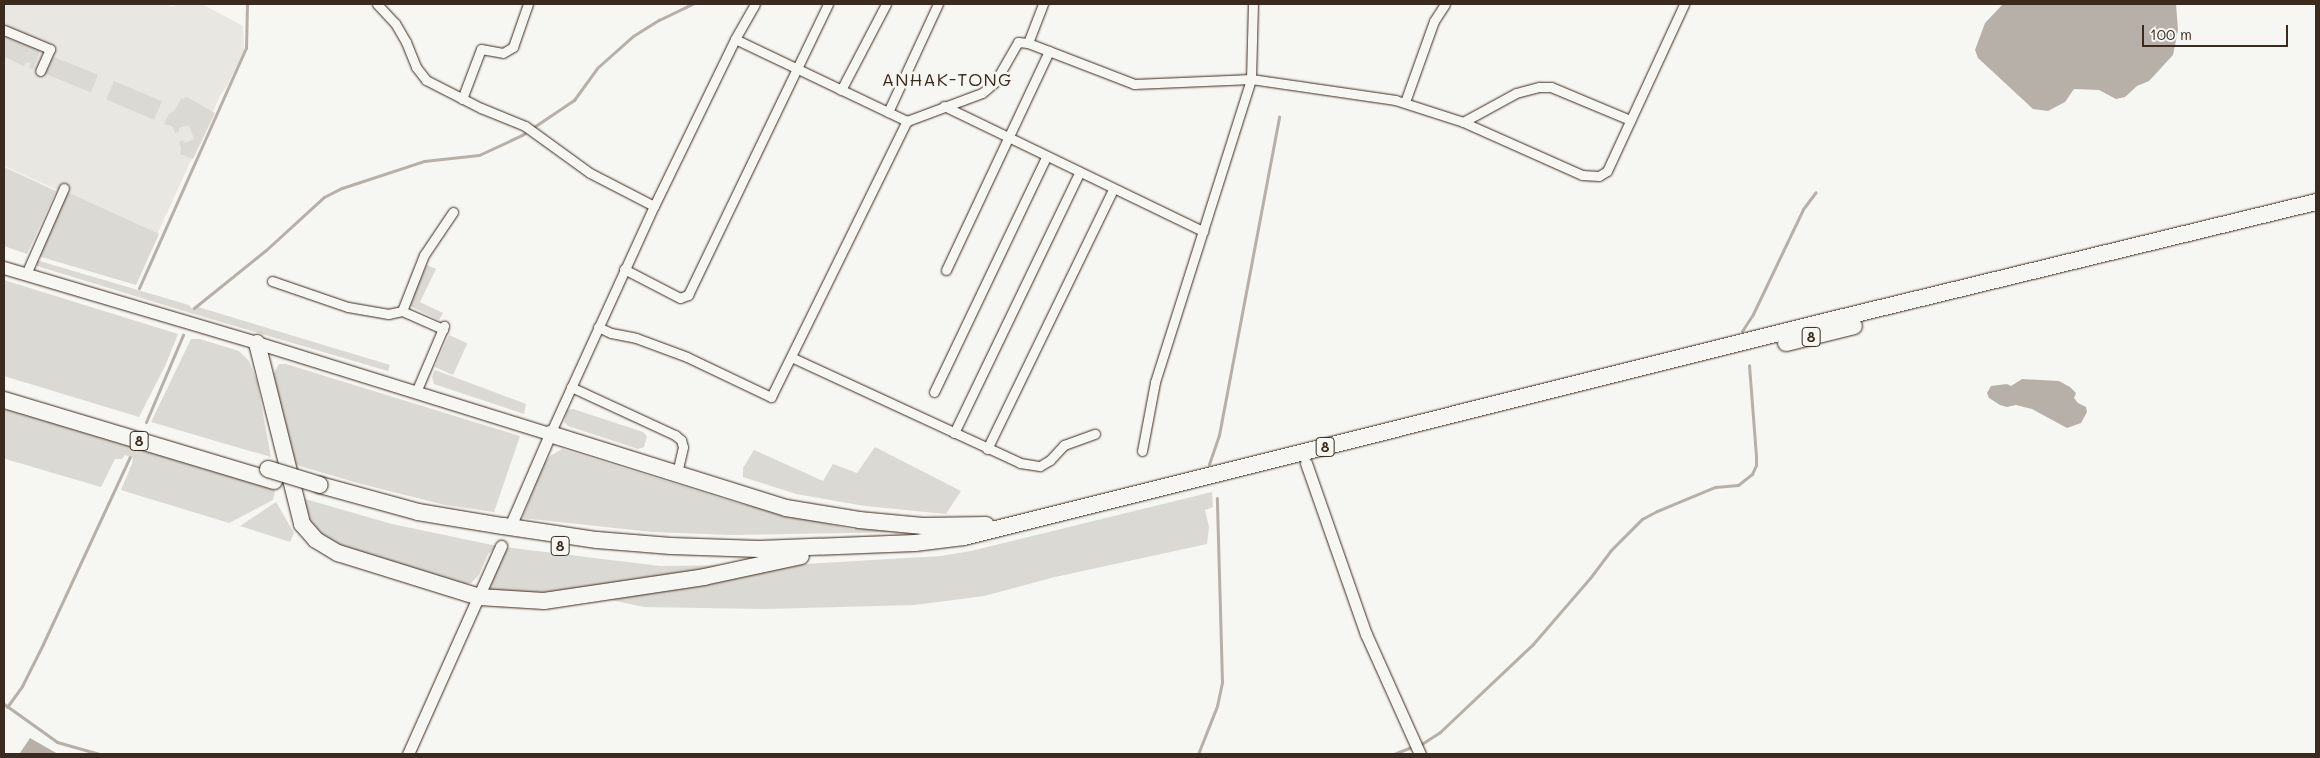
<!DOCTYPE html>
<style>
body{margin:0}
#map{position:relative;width:2320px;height:758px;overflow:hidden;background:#f6f6f2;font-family:Mali,sans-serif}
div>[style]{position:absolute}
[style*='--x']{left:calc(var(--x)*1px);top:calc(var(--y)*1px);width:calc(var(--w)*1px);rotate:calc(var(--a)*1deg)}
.built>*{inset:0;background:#e8e7e2}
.green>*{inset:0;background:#dad9d3;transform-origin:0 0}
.water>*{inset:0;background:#b6b0a9}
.stream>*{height:3px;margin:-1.5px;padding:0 1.5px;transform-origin:1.5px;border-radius:1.5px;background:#b6b0a9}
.roads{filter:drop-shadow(0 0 1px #3b2a1e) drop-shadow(0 0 1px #3b2a1e)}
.minor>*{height:9px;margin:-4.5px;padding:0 4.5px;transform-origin:4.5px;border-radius:4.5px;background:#f6f6f2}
.tertiary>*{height:11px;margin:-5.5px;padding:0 5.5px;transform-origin:5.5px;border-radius:5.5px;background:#f6f6f2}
.secondary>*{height:12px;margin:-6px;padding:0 6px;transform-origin:6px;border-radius:6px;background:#f6f6f2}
.motorway>*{height:16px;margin:-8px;padding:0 8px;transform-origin:8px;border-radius:8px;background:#f6f6f2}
.bridges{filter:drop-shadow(0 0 1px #3b2a1e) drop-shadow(0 0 1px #3b2a1e)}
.motorway-bridge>*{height:16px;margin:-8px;padding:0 8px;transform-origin:8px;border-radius:8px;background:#f6f6f2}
span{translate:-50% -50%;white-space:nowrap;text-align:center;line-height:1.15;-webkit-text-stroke:5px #f6f6f2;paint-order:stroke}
.shield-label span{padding:1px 4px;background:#f6f6f2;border:1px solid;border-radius:4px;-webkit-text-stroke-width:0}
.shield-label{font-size:14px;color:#3b2a1e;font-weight:700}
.quarter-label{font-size:18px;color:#3b2a1e;letter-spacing:1px}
.frame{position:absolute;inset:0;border:5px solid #3b2a1e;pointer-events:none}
.scale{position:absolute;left:2142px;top:25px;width:146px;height:22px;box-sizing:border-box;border:2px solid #3b2a1e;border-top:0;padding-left:6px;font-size:15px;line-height:18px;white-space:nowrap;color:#3b2a1e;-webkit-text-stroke:4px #f6f6f2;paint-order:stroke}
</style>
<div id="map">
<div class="built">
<div style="clip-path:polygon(4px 4px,166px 4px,173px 7px,176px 4px,202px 4px,243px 26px,244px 51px,227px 86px,220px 96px,157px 235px,4px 166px)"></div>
</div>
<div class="green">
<div style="clip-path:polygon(4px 36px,40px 51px,33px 69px,29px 68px,31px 63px,26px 62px,24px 66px,4px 57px)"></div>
<div style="left:49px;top:55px;width:53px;height:19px;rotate:22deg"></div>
<div style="left:114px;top:81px;width:52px;height:20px;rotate:23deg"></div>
<div style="clip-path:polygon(187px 97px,215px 113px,193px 159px,180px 154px,181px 149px,179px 142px,183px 140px,185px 143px,194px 139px,189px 125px,179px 128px,179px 131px,175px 133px,172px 126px,164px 124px,169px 114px,174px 111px,181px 99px)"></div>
<div style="clip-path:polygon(4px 167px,56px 191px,27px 254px,4px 246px)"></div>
<div style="clip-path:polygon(67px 192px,159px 234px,136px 285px,38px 256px)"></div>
<div style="clip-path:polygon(36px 260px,189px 305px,191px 308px,198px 307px,390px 365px,388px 371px,187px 312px,37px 266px)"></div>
<div style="clip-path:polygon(427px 265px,436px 269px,420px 302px,443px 313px,439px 320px,408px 305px)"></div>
<div style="clip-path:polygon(4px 280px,178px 334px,166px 364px,139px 417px,4px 376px)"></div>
<div style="left:449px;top:335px;width:20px;height:35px;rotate:24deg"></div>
<div style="clip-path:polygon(191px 339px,200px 339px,239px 351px,249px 361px,257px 381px,271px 457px,151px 422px)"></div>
<div style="clip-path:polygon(279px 364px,286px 364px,520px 436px,494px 512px,445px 505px,361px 484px,293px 464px,272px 376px)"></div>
<div style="clip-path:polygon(435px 370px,526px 404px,524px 414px,434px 384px,432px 377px)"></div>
<div style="clip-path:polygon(4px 409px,275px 490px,273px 500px,229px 523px,121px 490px,132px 464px,133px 458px,125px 455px,122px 459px,115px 459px,101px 487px,9px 460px,4px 458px)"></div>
<div style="clip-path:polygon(573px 409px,643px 432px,647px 436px,644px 447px,638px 449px,568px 426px,564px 422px,567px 410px)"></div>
<div style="clip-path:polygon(875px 447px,961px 491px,946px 514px,865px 506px,796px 494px,743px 477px,743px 468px,754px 450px,823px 481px,833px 464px,857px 473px)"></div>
<div style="clip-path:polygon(562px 449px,737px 503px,855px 530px,855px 527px,909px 532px,731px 535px,652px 532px,522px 518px,544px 464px,550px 456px)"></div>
<div style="clip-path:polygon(1212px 492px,1213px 507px,1205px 510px,1209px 527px,1207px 544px,1055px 577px,984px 596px,915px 605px,766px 609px,644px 607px,597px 597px,805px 564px,941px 556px,971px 551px)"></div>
<div style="clip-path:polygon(305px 499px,392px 524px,497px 546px,488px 554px,479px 575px,471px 583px,466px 584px,331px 543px,317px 532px,307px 519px,302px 508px)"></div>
<div style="clip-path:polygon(276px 502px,294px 533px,290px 542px,240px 526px)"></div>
<div style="clip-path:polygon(504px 547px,660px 566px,745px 565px,547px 594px,489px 590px)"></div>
</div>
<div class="water">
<div style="clip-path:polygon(2003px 4px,2176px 4px,2178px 30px,2173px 55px,2149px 81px,2137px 86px,2125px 97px,2116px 99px,2099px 90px,2074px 89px,2065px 102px,2048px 111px,2033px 109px,1978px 58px,1975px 50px,1985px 23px)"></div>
<div style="clip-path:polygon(2022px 379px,2059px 381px,2070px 387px,2076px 393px,2074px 398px,2078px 403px,2086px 407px,2087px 412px,2081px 423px,2067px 428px,2032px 409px,2016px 405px,2007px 407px,2000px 405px,1989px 398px,1987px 393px,1991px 386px,2007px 384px,2011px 386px)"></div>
<div style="clip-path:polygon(30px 738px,58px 754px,20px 753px)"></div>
</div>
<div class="stream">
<div style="--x:139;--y:288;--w:263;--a:-66"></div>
<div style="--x:246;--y:48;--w:44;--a:-88.7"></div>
<div style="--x:194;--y:308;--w:92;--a:-38.9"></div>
<div style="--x:266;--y:250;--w:79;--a:-42.4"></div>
<div style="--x:324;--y:197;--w:20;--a:-27"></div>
<div style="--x:342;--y:188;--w:86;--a:-18.2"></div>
<div style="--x:424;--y:161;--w:55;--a:-6.2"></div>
<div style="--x:479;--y:155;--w:47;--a:-24.9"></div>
<div style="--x:522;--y:135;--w:63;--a:-33.9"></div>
<div style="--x:574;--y:100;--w:39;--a:-54"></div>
<div style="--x:597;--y:68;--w:48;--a:-41.6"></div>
<div style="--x:633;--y:36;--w:31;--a:-32"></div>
<div style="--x:659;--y:20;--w:37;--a:-26"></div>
<div style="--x:1742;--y:331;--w:20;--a:-57"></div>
<div style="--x:1753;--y:314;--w:116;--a:-64.5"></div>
<div style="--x:1803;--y:209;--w:21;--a:-53"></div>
<div style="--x:146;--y:422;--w:95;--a:-67"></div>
<div style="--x:1209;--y:464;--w:31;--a:-71"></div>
<div style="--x:1219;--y:435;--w:324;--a:-79.3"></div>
<div style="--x:4;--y:704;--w:65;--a:35.6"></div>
<div style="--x:57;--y:742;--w:44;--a:15.9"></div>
<div style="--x:7;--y:707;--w:26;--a:-54"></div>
<div style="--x:22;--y:686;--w:47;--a:-63.4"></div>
<div style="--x:43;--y:644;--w:206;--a:-65.1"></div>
<div style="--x:1420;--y:745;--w:24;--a:-33"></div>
<div style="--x:1440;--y:732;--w:128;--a:-43.4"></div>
<div style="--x:1533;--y:644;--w:87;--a:-49.2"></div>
<div style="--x:1590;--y:578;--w:34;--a:-53"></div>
<div style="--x:1610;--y:551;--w:45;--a:-45"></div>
<div style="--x:1642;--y:519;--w:17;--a:-28"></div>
<div style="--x:1657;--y:511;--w:63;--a:-22.5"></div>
<div style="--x:1715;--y:487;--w:23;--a:-5"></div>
<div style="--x:1738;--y:485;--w:18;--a:-38"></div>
<div style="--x:1752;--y:474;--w:10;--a:-66"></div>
<div style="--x:1756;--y:465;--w:9;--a:-90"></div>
<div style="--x:1756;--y:456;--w:91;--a:-94.4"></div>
<div style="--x:1198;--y:754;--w:52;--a:-68.4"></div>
<div style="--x:1217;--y:706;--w:25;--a:-78"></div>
<div style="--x:1222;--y:682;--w:184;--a:-91.6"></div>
<div style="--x:1394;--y:754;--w:22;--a:-22"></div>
</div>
<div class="roads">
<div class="minor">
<div style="--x:377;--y:4;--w:26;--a:47"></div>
<div style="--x:395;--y:23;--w:22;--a:60"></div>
<div style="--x:406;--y:42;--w:27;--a:68"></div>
<div style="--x:416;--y:67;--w:16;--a:52"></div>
<div style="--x:426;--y:80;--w:62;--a:27"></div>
<div style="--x:481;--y:108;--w:48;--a:22.2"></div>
<div style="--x:525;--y:126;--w:80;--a:35.9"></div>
<div style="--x:590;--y:173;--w:72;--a:27.3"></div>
<div style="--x:4;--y:30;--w:50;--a:22.4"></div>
<div style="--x:50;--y:49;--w:24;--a:114"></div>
<div style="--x:735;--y:39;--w:191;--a:25.5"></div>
<div style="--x:907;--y:121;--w:80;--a:-20.5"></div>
<div style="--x:982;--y:93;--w:17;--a:-40"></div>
<div style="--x:995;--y:82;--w:46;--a:-60.1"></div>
<div style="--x:1018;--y:42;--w:10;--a:6"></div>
<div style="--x:1028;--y:43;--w:114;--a:21.1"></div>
<div style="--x:1134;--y:84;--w:117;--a:-2.4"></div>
<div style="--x:1251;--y:79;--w:146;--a:8.3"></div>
<div style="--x:1395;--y:100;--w:71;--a:17.9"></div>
<div style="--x:1463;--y:122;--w:130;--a:24"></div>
<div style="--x:1582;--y:175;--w:17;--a:3"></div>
<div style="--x:1599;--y:176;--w:9;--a:-32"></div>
<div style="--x:1607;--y:171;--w:184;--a:-65.2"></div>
<div style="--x:1028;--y:43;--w:42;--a:-69"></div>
<div style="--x:841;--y:90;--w:97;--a:-62.4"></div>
<div style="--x:462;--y:99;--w:53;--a:-69.2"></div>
<div style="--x:481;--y:49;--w:22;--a:10"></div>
<div style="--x:503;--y:53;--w:12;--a:-31"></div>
<div style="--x:513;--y:47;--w:46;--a:-70.8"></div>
<div style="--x:1405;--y:102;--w:86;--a:-70.3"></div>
<div style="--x:1434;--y:21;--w:20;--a:-57"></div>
<div style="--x:944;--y:106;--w:288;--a:25.8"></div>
<div style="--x:888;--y:112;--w:119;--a:-65.2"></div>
<div style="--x:1463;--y:122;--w:60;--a:-28.7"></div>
<div style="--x:1516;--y:93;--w:24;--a:-15"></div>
<div style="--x:1539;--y:87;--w:12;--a:0"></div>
<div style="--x:1551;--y:87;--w:86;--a:22.7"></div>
<div style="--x:624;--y:269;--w:63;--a:27.4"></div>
<div style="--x:680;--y:298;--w:9;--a:-21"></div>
<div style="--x:688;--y:295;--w:323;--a:-64.3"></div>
<div style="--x:946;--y:270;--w:242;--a:-64.8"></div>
<div style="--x:26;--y:274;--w:94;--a:-66.2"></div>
<div style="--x:272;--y:281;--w:80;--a:18.9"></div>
<div style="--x:348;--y:307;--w:41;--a:9.9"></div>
<div style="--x:388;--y:314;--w:14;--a:-12"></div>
<div style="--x:402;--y:311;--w:45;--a:23.7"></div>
<div style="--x:402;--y:311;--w:60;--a:-68.6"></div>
<div style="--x:424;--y:255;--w:52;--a:-56"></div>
<div style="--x:598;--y:327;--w:14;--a:25"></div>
<div style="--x:611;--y:333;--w:25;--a:11"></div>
<div style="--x:636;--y:338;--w:54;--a:20.4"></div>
<div style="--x:687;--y:357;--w:93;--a:25.5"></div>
<div style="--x:771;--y:397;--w:308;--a:-63.8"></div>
<div style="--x:791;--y:357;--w:252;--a:24.8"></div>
<div style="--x:1020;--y:463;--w:20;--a:9"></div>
<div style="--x:1040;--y:466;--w:12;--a:-31"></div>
<div style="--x:1050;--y:460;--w:21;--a:-47"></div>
<div style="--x:1064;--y:445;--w:33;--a:-20"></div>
<div style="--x:571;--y:387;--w:115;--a:24.8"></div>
<div style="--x:675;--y:435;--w:8;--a:40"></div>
<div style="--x:681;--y:440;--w:7;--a:74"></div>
<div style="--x:683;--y:447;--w:28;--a:103"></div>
<div style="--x:416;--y:392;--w:72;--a:-67"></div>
<div style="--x:934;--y:392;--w:260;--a:-64.5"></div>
<div style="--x:954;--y:433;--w:288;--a:-64.3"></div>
<div style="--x:550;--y:434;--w:251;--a:-65.5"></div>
<div style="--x:654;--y:206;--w:186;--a:-64.1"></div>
<div style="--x:735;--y:39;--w:40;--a:-60.3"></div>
<div style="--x:987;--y:449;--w:289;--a:-64.1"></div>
<div style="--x:1142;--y:451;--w:70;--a:-79.3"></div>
<div style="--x:1155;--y:382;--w:318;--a:-72.4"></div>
<div style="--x:1251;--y:79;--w:75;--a:-88.5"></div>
</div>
<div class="tertiary">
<div style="--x:1306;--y:463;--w:181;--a:70.7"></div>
<div style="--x:1366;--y:634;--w:132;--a:65.8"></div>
<div style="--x:512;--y:522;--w:96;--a:-66.6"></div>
<div style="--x:408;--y:754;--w:228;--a:-65.9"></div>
</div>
<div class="secondary">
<div style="--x:4;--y:268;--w:264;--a:16.5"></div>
<div style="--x:257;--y:343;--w:307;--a:17.3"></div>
</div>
<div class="motorway">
<div style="--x:257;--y:343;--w:187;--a:76"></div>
<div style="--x:302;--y:524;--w:21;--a:49"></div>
<div style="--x:316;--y:540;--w:26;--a:31"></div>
<div style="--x:338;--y:553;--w:148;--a:17.3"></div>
<div style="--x:479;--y:597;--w:65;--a:3.5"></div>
<div style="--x:544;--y:601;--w:162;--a:-8.5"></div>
<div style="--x:704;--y:577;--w:99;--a:-12.2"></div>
<div style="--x:1786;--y:343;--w:70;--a:-14"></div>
<div style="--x:4;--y:400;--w:282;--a:16.7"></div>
<div style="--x:550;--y:434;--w:247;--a:17.4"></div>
<div style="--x:786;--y:508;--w:74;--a:9.3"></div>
<div style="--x:859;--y:520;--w:64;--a:5.4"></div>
<div style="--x:923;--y:526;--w:63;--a:-0.9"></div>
<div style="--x:320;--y:485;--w:102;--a:15.4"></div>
<div style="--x:418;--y:512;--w:86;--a:9.4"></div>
<div style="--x:503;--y:526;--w:95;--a:8.5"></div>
<div style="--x:597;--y:540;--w:74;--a:4.6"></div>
<div style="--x:671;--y:546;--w:88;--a:2"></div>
<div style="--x:759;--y:549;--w:156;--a:-2.2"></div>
<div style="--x:915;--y:543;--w:49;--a:-7"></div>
<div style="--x:964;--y:537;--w:885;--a:-14.05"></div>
<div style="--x:1823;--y:322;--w:507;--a:-13.68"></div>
</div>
</div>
<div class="bridges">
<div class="motorway-bridge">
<div style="--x:268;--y:469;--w:54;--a:17.1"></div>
</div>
</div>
<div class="shield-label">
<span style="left:1811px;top:337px">8</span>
<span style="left:139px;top:441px">8</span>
<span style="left:1325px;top:447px">8</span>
<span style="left:560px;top:546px">8</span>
</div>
<div class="quarter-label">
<span style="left:947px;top:79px">ANHAK-TONG</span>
</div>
<div class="frame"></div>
<div class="scale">100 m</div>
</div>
